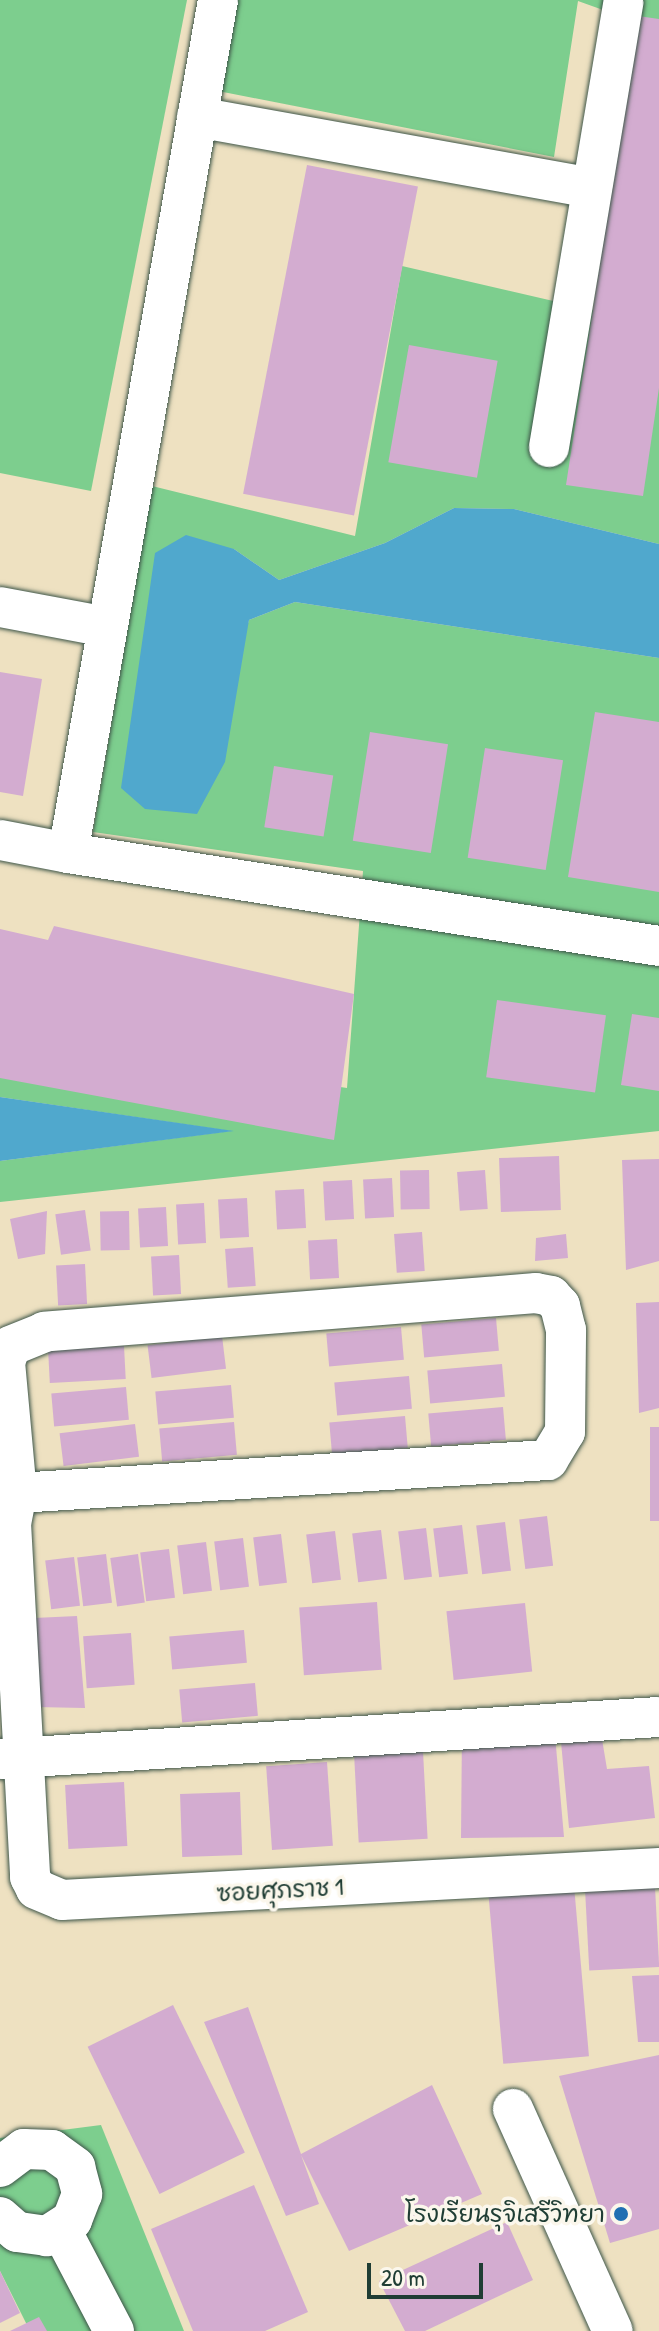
<!DOCTYPE html>
<meta charset="utf-8">
<style>
body{margin:0}
#map{position:relative;width:659px;height:2331px;overflow:hidden;background:#eee1c1;font-family:"Patrick Hand","Playpen Sans Thai",sans-serif}
div>[style]{position:absolute}
[style*='--x']{left:calc(var(--x)*1px);top:calc(var(--y)*1px);width:calc(var(--w)*1px);rotate:calc(var(--a)*1deg)}
.green>*{inset:0;background:#7dce8e}
.water>*{inset:0;background:#50a8cd}
.building>*{inset:0;background:#d3acd0;transform-origin:0 0}
.roads{filter:drop-shadow(0 0 2px #3e5649) drop-shadow(0 0 2px #3e5649)}
.minor>*{height:40px;margin:-20px;padding:0 20px;transform-origin:20px;border-radius:20px;background:#fff}
.dots>*{width:22px;height:22px;translate:-50% -50%;box-sizing:border-box;border:4px solid #fbf7ec;border-radius:50%}
span{translate:-50% -50%;white-space:nowrap;text-align:center;line-height:1.15;-webkit-text-stroke:7px #fbf7ec;paint-order:stroke}
.street-label{font-size:24px;color:#1f3d34}
.poi-label{font-size:24px;color:#1f3d34}
.right{translate:-100% -50%;text-align:right}
.scale{position:absolute;left:367px;top:2263px;width:116px;height:36px;box-sizing:border-box;border:4px solid #1f3d34;border-top:0;padding-left:10px;font-size:24px;line-height:28px;white-space:nowrap;color:#1f3d34;-webkit-text-stroke:6px #fbf7ec;paint-order:stroke}
</style>
<div id="map">
<div class="green">
<div style="clip-path:polygon(0 0,187px 0,91px 491px,0 473px)"></div>
<div style="clip-path:polygon(235px 0,659px 0,659px 30px,578px 1px,554px 157px,218px 91px)"></div>
<div style="clip-path:polygon(659px 135px,659px 544px,514px 509px,454px 508px,385px 543px,279px 580px,234px 549px,241px 648px,249px 620px,295px 602px,659px 658px,659px 1131px,0 1202px,0 1161px,230px 1131px,0 1097px,0 1036px,347px 1088px,363px 871px,93px 832px,152px 486px,355px 536px,402px 266px,618px 316px)"></div>
<div style="clip-path:polygon(101px 2125px,184px 2331px,30px 2331px,0 2271px,0 2138px)"></div>
</div>
<div class="water">
<div style="clip-path:polygon(454px 508px,514px 509px,659px 544px,659px 658px,295px 602px,249px 620px,225px 762px,197px 814px,145px 809px,121px 788px,155px 553px,186px 535px,234px 549px,279px 580px,385px 543px)"></div>
<div style="clip-path:polygon(0 1097px,234px 1131px,0 1161px)"></div>
</div>
<div class="building">
<div style="clip-path:polygon(638px 16px,659px 19px,659px 388px,643px 496px,566px 485px)"></div>
<div style="left:307px;top:165px;width:113px;height:335px;rotate:11deg"></div>
<div style="left:409px;top:345px;width:90px;height:119px;rotate:10deg"></div>
<div style="clip-path:polygon(0 672px,42px 679px,23px 796px,0 792px)"></div>
<div style="clip-path:polygon(595px 712px,659px 722px,659px 892px,568px 877px)"></div>
<div style="left:370px;top:732px;width:79px;height:110px;rotate:9deg"></div>
<div style="left:485px;top:748px;width:79px;height:111px;rotate:9deg"></div>
<div style="left:274px;top:766px;width:60px;height:62px;rotate:9deg"></div>
<div style="clip-path:polygon(54px 926px,354px 994px,334px 1140px,0 1078px,0 929px,48px 940px)"></div>
<div style="left:497px;top:1000px;width:110px;height:78px;rotate:8deg"></div>
<div style="clip-path:polygon(632px 1014px,659px 1018px,659px 1091px,621px 1085px)"></div>
<div style="left:559px;top:1156px;width:54px;height:60px;rotate:88deg"></div>
<div style="clip-path:polygon(659px 1159px,659px 1261px,626px 1270px,622px 1160px)"></div>
<div style="left:429px;top:1170px;width:39px;height:29px;rotate:89deg"></div>
<div style="left:485px;top:1170px;width:39px;height:28px;rotate:86deg"></div>
<div style="left:392px;top:1178px;width:39px;height:29px;rotate:87deg"></div>
<div style="left:352px;top:1180px;width:39px;height:29px;rotate:87deg"></div>
<div style="left:304px;top:1189px;width:39px;height:29px;rotate:87deg"></div>
<div style="left:247px;top:1198px;width:39px;height:29px;rotate:87deg"></div>
<div style="left:204px;top:1203px;width:40px;height:28px;rotate:87deg"></div>
<div style="left:166px;top:1207px;width:39px;height:28px;rotate:87deg"></div>
<div style="left:85px;top:1210px;width:41px;height:30px;rotate:82deg"></div>
<div style="clip-path:polygon(47px 1211px,45px 1254px,18px 1259px,10px 1219px)"></div>
<div style="left:129px;top:1211px;width:39px;height:29px;rotate:89deg"></div>
<div style="left:422px;top:1232px;width:39px;height:28px;rotate:86deg"></div>
<div style="clip-path:polygon(566px 1234px,568px 1258px,535px 1261px,536px 1238px)"></div>
<div style="left:337px;top:1239px;width:39px;height:29px;rotate:87deg"></div>
<div style="left:253px;top:1247px;width:39px;height:28px;rotate:86deg"></div>
<div style="left:179px;top:1255px;width:39px;height:28px;rotate:87deg"></div>
<div style="left:85px;top:1264px;width:40px;height:29px;rotate:87deg"></div>
<div style="clip-path:polygon(659px 1302px,659px 1408px,639px 1413px,636px 1303px)"></div>
<div style="left:496px;top:1318px;width:33px;height:75px;rotate:85deg"></div>
<div style="left:401px;top:1327px;width:33px;height:75px;rotate:85deg"></div>
<div style="left:222px;top:1336px;width:33px;height:75px;rotate:83deg"></div>
<div style="left:124px;top:1346px;width:33px;height:76px;rotate:87deg"></div>
<div style="left:502px;top:1364px;width:33px;height:75px;rotate:85deg"></div>
<div style="left:409px;top:1376px;width:33px;height:75px;rotate:85deg"></div>
<div style="left:231px;top:1385px;width:33px;height:76px;rotate:85deg"></div>
<div style="left:126px;top:1387px;width:33px;height:75px;rotate:85deg"></div>
<div style="left:503px;top:1407px;width:33px;height:75px;rotate:85deg"></div>
<div style="left:405px;top:1416px;width:32px;height:76px;rotate:85deg"></div>
<div style="left:234px;top:1422px;width:33px;height:75px;rotate:85deg"></div>
<div style="left:135px;top:1424px;width:33px;height:76px;rotate:83deg"></div>
<div style="left:650px;top:1427px;width:9px;height:94px"></div>
<div style="left:547px;top:1516px;width:50px;height:28px;rotate:83deg"></div>
<div style="left:505px;top:1522px;width:49px;height:29px;rotate:83deg"></div>
<div style="left:462px;top:1525px;width:49px;height:29px;rotate:83deg"></div>
<div style="left:426px;top:1528px;width:49px;height:28px;rotate:83deg"></div>
<div style="left:381px;top:1530px;width:49px;height:29px;rotate:83deg"></div>
<div style="left:335px;top:1531px;width:49px;height:29px;rotate:83deg"></div>
<div style="left:281px;top:1534px;width:49px;height:28px;rotate:83deg"></div>
<div style="left:243px;top:1538px;width:49px;height:29px;rotate:83deg"></div>
<div style="left:206px;top:1542px;width:49px;height:29px;rotate:83deg"></div>
<div style="left:169px;top:1549px;width:49px;height:29px;rotate:83deg"></div>
<div style="left:106px;top:1554px;width:49px;height:29px;rotate:83deg"></div>
<div style="left:138px;top:1554px;width:49px;height:28px;rotate:82deg"></div>
<div style="left:74px;top:1557px;width:49px;height:29px;rotate:83deg"></div>
<div style="left:377px;top:1602px;width:68px;height:78px;rotate:86deg"></div>
<div style="left:525px;top:1603px;width:69px;height:79px;rotate:84deg"></div>
<div style="clip-path:polygon(77px 1616px,85px 1708px,35px 1707px,34px 1618px)"></div>
<div style="left:244px;top:1630px;width:33px;height:75px;rotate:85deg"></div>
<div style="left:131px;top:1633px;width:52px;height:48px;rotate:86deg"></div>
<div style="left:255px;top:1683px;width:33px;height:76px;rotate:85deg"></div>
<div style="clip-path:polygon(599px 1721px,607px 1769px,649px 1766px,655px 1818px,569px 1828px,560px 1731px)"></div>
<div style="clip-path:polygon(554px 1724px,564px 1837px,461px 1838px,462px 1730px)"></div>
<div style="left:422px;top:1732px;width:107px;height:69px;rotate:87deg"></div>
<div style="left:327px;top:1762px;width:84px;height:61px;rotate:86deg"></div>
<div style="left:124px;top:1782px;width:64px;height:59px;rotate:87deg"></div>
<div style="left:240px;top:1792px;width:63px;height:60px;rotate:88deg"></div>
<div style="left:573px;top:1874px;width:183px;height:86px;rotate:85deg"></div>
<div style="left:655px;top:1887px;width:80px;height:70px;rotate:87deg"></div>
<div style="clip-path:polygon(659px 1975px,659px 2042px,638px 2042px,632px 1976px)"></div>
<div style="left:173px;top:2005px;width:164px;height:95px;rotate:64deg"></div>
<div style="clip-path:polygon(248px 2007px,301px 2154px,432px 2085px,482px 2194px,349px 2251px,301px 2155px,319px 2204px,286px 2216px,204px 2022px)"></div>
<div style="clip-path:polygon(659px 2055px,659px 2229px,610px 2243px,559px 2076px)"></div>
<div style="clip-path:polygon(254px 2185px,308px 2312px,265px 2331px,193px 2331px,151px 2229px)"></div>
<div style="clip-path:polygon(507px 2222px,533px 2280px,425px 2331px,405px 2331px,379px 2281px)"></div>
<div style="clip-path:polygon(0 2271px,20px 2313px,0 2323px)"></div>
<div style="clip-path:polygon(39px 2317px,47px 2331px,10px 2331px)"></div>
</div>
<div class="roads">
<div class="minor">
<div style="--x:218;--y:0;--w:866;--a:99.97"></div>
<div style="--x:68;--y:853;--w:598;--a:8.94"></div>
<div style="--x:197;--y:117;--w:401;--a:10.2"></div>
<div style="--x:549;--y:447;--w:450;--a:-80.5"></div>
<div style="--x:0;--y:607;--w:109;--a:10.6"></div>
<div style="--x:0;--y:840;--w:69;--a:10.8"></div>
<div style="--x:17;--y:1493;--w:532;--a:-3.56"></div>
<div style="--x:548;--y:1460;--w:33;--a:-59"></div>
<div style="--x:565;--y:1432;--w:102;--a:-89.4"></div>
<div style="--x:566;--y:1330;--w:25;--a:-104"></div>
<div style="--x:560;--y:1306;--w:13;--a:-132"></div>
<div style="--x:551;--y:1296;--w:15;--a:-169"></div>
<div style="--x:536;--y:1293;--w:493;--a:175.5"></div>
<div style="--x:45;--y:1332;--w:37;--a:158"></div>
<div style="--x:11;--y:1346;--w:17;--a:111"></div>
<div style="--x:5;--y:1362;--w:132;--a:84.8"></div>
<div style="--x:17;--y:1493;--w:31;--a:101"></div>
<div style="--x:11;--y:1523;--w:355;--a:86.9"></div>
<div style="--x:30;--y:1877;--w:13;--a:63"></div>
<div style="--x:36;--y:1889;--w:28;--a:23"></div>
<div style="--x:62;--y:1900;--w:598;--a:-3.07"></div>
<div style="--x:0;--y:1759;--w:660;--a:-3.65"></div>
<div style="--x:513;--y:2109;--w:243;--a:65.8"></div>
<div style="--x:0;--y:2167;--w:30;--a:-37"></div>
<div style="--x:24;--y:2149;--w:28;--a:2"></div>
<div style="--x:52;--y:2150;--w:29;--a:36"></div>
<div style="--x:75;--y:2167;--w:28;--a:75"></div>
<div style="--x:82;--y:2194;--w:28;--a:111"></div>
<div style="--x:72;--y:2220;--w:30;--a:147"></div>
<div style="--x:47;--y:2236;--w:30;--a:-172"></div>
<div style="--x:17;--y:2232;--w:23;--a:-139"></div>
<div style="--x:61;--y:2230;--w:114;--a:62.3"></div>
</div>
</div>
<div class="dots">
<div style="left:621px;top:2214px;background:#1f6fb2"></div>
</div>
<div class="street-label">
<span style="left:280px;top:1890px;rotate:-3deg">ซอยศุภราช 1</span>
</div>
<div class="poi-label">
<span class="right" style="left:605px;top:2214px">โรงเรียนรุจิเสรีวิทยา</span>
</div>
<div class="scale">20 m</div>
</div>
